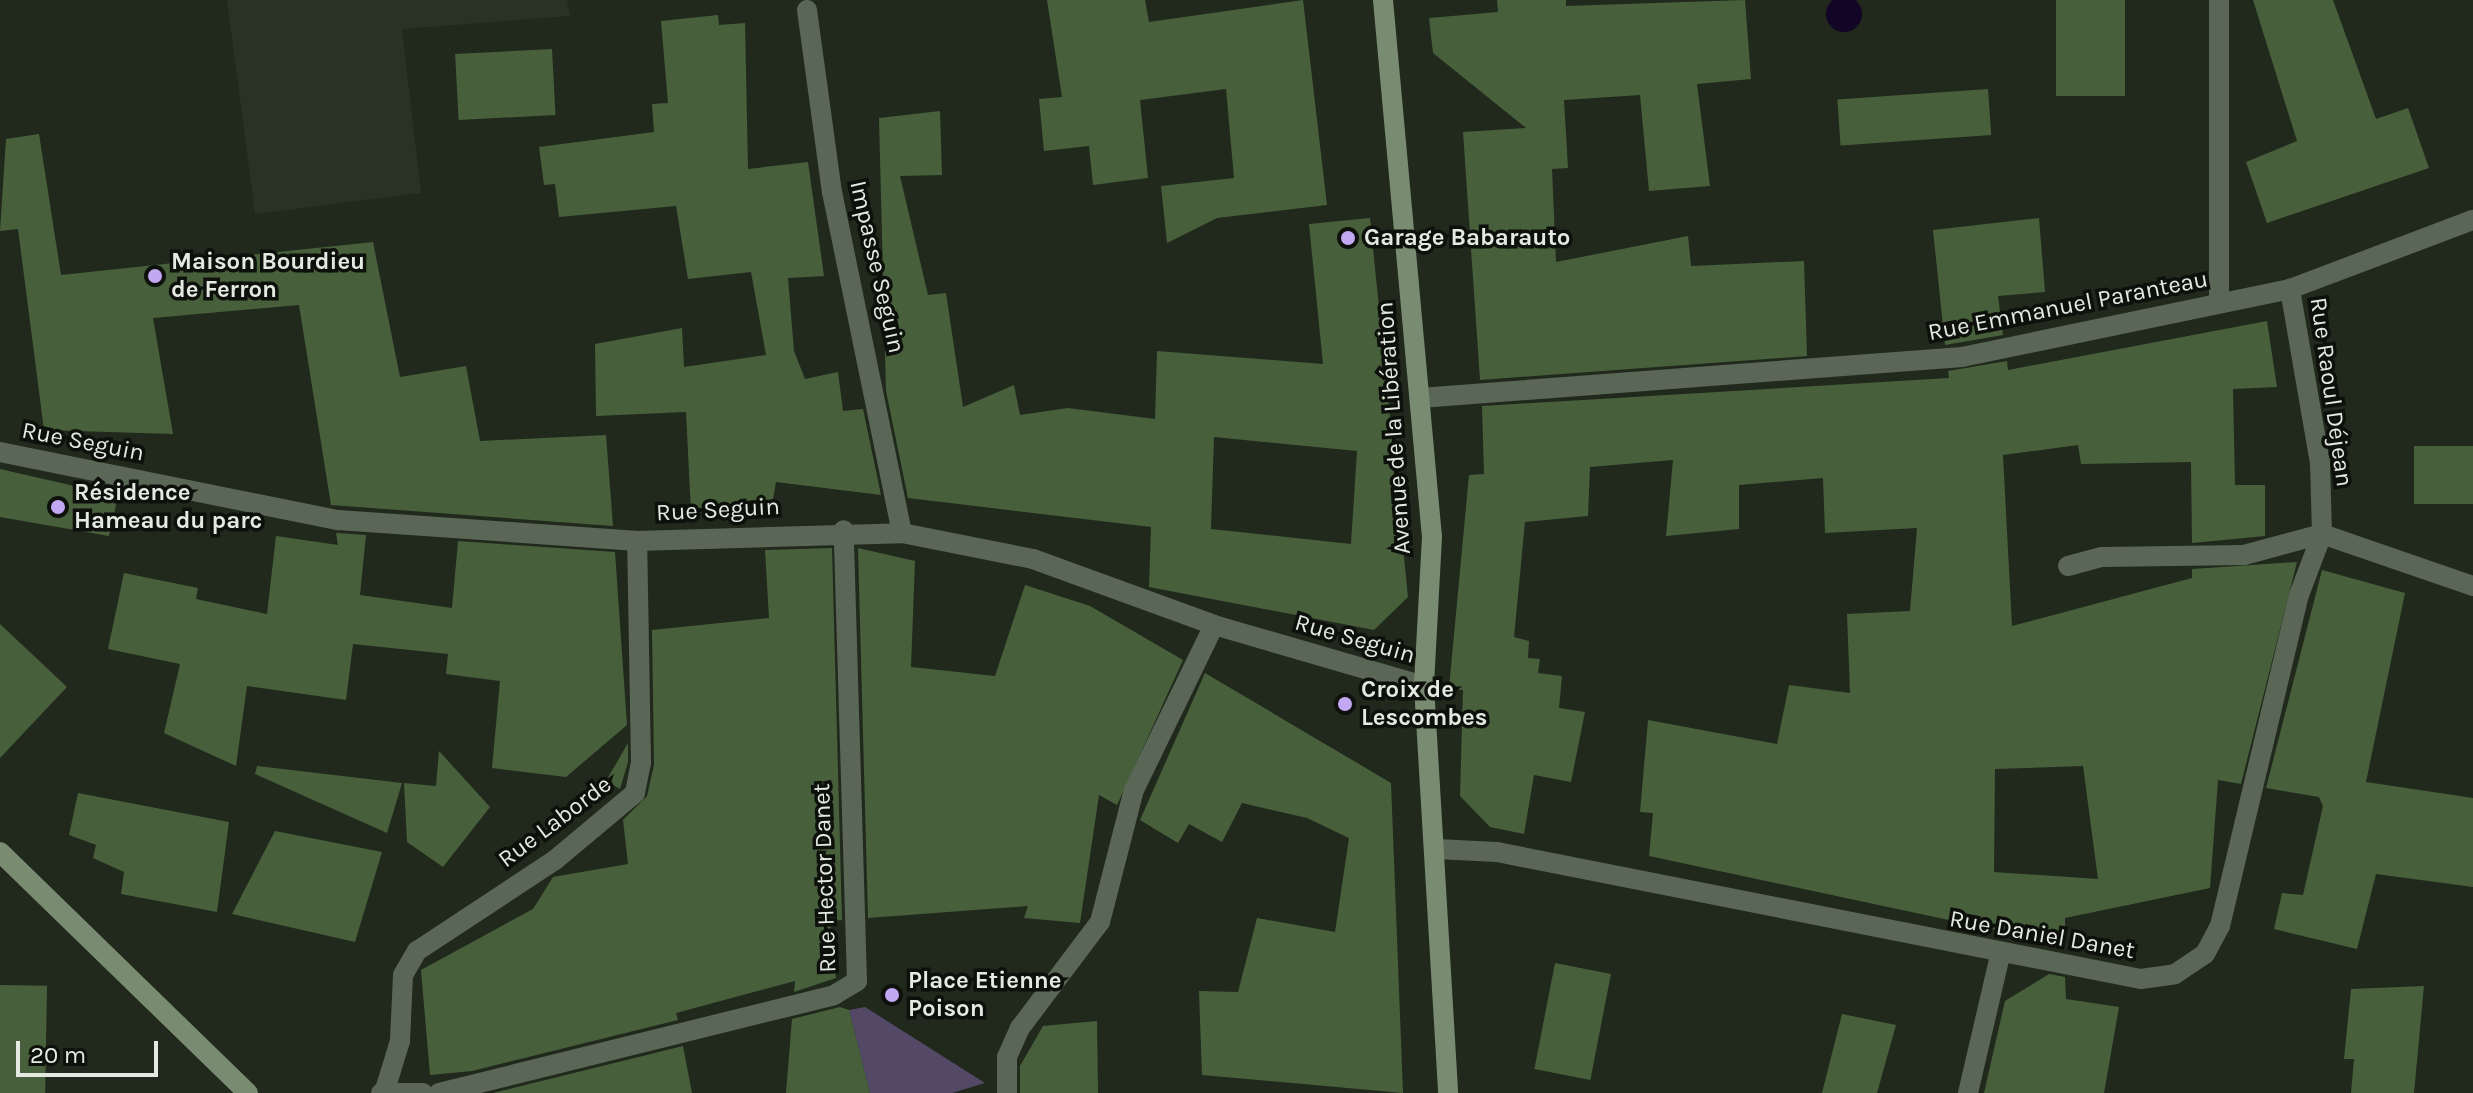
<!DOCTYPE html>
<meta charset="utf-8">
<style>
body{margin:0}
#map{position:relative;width:2473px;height:1093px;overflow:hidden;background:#21291d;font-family:Karla,sans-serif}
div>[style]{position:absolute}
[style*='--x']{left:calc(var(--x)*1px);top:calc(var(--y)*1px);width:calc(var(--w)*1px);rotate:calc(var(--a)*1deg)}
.built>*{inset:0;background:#283323}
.green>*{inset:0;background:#534967}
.water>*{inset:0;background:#120525}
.round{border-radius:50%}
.building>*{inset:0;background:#47603b;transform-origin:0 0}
.street>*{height:20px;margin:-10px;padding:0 10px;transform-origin:10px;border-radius:10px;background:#5b6756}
.secondary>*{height:20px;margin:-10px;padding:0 10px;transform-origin:10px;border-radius:10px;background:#798b71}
.dots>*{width:22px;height:22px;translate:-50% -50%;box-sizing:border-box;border:4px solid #0d100b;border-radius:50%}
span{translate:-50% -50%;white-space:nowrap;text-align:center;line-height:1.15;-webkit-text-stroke:7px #0d100b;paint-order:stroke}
.poi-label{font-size:24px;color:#e4e9e1;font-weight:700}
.left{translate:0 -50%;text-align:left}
.street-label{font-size:24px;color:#e4e9e1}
.scale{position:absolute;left:16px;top:1041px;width:142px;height:36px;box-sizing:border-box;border:4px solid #e4e9e1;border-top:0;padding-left:10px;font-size:24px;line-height:28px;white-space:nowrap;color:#e4e9e1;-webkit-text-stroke:6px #0d100b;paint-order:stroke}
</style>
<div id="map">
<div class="built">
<div style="clip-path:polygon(227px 0,567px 0,570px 16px,402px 29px,421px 193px,255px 214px)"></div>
</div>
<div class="green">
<div style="clip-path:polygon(865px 1007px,985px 1083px,952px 1093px,870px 1093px,849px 1010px)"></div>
</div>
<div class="water">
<div class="round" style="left:1826px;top:-4px;width:36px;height:36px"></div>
</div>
<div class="building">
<div style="clip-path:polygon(1047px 0,1145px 0,1149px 22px,1303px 0,1327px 205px,1217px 218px,1167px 243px,1161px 186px,1234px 178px,1226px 89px,1140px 100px,1148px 178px,1093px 185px,1089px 146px,1044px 151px,1039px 99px,1062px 97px)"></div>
<div style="clip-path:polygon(1497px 0,1566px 0,1566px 6px,1745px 0,1751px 79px,1697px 84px,1710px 186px,1649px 191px,1640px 95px,1564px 100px,1568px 168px,1552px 169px,1556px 262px,1688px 236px,1691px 266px,1804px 261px,1807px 356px,1480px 380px,1463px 132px,1526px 128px,1433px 53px,1429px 18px,1498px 12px)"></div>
<div style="left:2056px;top:0;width:69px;height:96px"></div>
<div style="clip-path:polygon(2253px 0,2333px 0,2376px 119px,2408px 108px,2429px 168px,2267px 223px,2246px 162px,2297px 141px)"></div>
<div style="clip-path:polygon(718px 15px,719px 25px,745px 23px,748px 169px,808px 162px,824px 276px,788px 278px,794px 351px,805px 379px,838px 372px,843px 411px,863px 409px,881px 495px,776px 482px,771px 511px,691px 513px,686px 412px,596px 416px,595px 344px,682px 328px,684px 367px,766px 355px,751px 272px,688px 279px,676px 206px,559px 217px,555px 184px,544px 185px,539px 147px,654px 132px,652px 104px,668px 103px,661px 21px)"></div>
<div style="left:552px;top:49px;width:66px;height:97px;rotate:87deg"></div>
<div style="left:1988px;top:89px;width:46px;height:151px;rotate:86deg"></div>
<div style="clip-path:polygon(evenodd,940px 111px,942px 175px,900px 176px,928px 295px,946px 293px,963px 407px,1014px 385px,1020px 415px,1068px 408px,1155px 419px,1157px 351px,1323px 364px,1309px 224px,1370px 218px,1408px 597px,1374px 630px,1149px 587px,1151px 527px,908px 498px,886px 391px,879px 118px,940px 111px,1214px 437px,1357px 451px,1351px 544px,1211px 529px,1214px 437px)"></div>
<div style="clip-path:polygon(39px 134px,61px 275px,373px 242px,400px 377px,466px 366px,480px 441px,606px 435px,613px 526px,331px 505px,299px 305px,153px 318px,173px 434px,44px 430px,18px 229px,0 231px,6px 139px)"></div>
<div style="clip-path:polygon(2039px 218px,2045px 292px,1998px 296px,2003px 335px,1945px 345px,1933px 230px)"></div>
<div style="clip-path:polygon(evenodd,2267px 321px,2277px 387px,2233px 389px,2235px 485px,2265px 485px,2265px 536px,2192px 543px,2191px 462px,2081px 464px,2078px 445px,2003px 455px,2012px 626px,2192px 578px,2192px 569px,2297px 562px,2241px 784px,2218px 780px,2210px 888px,2065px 918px,2065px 945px,1649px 856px,1653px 813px,1640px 812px,1648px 720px,1777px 744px,1789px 685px,1850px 693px,1847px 614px,1910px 611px,1917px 528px,1825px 533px,1823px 478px,1739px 485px,1739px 529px,1666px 536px,1673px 460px,1590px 467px,1588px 516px,1525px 522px,1514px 637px,1529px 641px,1528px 658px,1540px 659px,1538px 673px,1562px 676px,1559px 708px,1585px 712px,1571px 782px,1534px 775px,1524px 834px,1490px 827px,1460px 796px,1463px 690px,1449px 688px,1469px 475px,1484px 474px,1482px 406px,1949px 378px,1948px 371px,2007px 361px,2008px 370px,2267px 321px,2083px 766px,2098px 879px,1994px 872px,1995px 769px,2083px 766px)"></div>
<div style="left:2473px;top:446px;width:58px;height:59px;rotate:90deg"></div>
<div style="clip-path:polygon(0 469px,118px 496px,109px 536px,0 517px)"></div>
<div style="clip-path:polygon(336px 533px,366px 535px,360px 595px,452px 608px,458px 541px,615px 552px,627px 725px,566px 777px,492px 768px,500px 681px,446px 674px,448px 654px,353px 644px,346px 700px,247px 686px,236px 766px,164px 733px,180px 664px,108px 649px,124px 573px,198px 588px,196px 599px,267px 614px,276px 536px,338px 545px)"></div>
<div style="clip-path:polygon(832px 548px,842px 920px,830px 921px,836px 978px,794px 992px,795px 981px,676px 1013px,678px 1020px,472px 1071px,430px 1075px,421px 970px,533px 909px,553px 877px,628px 864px,623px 820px,647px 796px,654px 765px,652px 630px,769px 618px,765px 550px)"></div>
<div style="clip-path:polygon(858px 548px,915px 561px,911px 667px,995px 676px,1025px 585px,1090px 606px,1183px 660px,1117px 805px,1099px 795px,1080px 923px,1024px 918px,1028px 906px,868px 918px)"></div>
<div style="clip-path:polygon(2322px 570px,2405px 593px,2366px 782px,2473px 798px,2473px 887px,2376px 874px,2357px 949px,2274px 929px,2282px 893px,2303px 895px,2323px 806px,2319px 797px,2266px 788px)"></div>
<div style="clip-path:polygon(0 624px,67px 687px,0 758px)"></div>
<div style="clip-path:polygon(1205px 673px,1391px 783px,1403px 1093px,1202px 1075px,1199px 991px,1238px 992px,1257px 918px,1335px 932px,1349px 838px,1307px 818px,1242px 803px,1222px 842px,1189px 824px,1178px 843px,1140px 820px)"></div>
<div style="clip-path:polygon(628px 743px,628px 762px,620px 789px,606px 781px)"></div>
<div style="clip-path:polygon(439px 751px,490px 807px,443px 867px,407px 842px,404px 783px,436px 786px)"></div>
<div style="clip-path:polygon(257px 766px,402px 783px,387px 833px,255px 774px)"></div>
<div style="clip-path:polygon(78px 793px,229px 822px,217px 912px,121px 894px,124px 872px,93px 858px,96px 845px,69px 835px)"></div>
<div style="clip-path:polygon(275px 831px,382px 852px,355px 942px,232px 914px)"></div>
<div style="left:1555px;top:963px;width:57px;height:108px;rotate:11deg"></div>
<div style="clip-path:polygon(2049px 974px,2065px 977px,2066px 999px,2119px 1007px,2104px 1093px,1984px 1093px,2005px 1001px)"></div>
<div style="left:0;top:985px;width:47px;height:108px;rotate:1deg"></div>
<div style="clip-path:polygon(2424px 986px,2414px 1093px,2351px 1093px,2354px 1059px,2344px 1059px,2351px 989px)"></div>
<div style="clip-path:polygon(840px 1007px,849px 1010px,870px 1093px,786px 1093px,792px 1019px)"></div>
<div style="clip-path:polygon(1842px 1014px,1896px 1025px,1877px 1093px,1822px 1093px)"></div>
<div style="clip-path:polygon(1097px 1021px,1098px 1093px,1020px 1093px,1020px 1066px,1043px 1026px)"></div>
<div style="clip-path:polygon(683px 1046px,692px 1093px,493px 1093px)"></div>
</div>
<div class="street">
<div style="--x:807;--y:10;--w:184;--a:82.2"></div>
<div style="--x:832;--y:192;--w:348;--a:78.4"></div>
<div style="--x:2219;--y:303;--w:303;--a:-90"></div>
<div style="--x:1420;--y:398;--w:544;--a:-4.33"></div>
<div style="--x:1962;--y:357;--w:335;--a:-11.7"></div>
<div style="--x:2290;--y:289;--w:196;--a:-20.7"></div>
<div style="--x:0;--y:452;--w:345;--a:11.4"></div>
<div style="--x:338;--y:520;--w:300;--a:4"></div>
<div style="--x:637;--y:541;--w:265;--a:-1.7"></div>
<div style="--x:902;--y:533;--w:134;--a:11.2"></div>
<div style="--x:1033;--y:559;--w:193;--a:20"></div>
<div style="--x:1214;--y:625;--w:219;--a:16.2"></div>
<div style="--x:2322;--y:534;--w:160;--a:19"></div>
<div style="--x:2068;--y:566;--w:35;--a:-15"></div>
<div style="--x:2102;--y:557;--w:142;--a:-0.8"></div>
<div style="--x:2244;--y:555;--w:81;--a:-15.1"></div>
<div style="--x:1436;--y:849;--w:61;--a:2.8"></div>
<div style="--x:1497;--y:852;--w:656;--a:11.16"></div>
<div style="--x:2141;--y:979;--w:34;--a:-8"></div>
<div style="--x:2175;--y:974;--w:36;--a:-34"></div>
<div style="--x:2205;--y:954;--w:32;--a:-62"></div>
<div style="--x:2220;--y:926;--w:340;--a:-76.6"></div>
<div style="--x:2299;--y:595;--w:65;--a:-69.3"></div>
<div style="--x:2322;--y:534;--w:71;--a:-91.6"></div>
<div style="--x:2320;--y:463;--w:177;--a:-99.8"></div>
<div style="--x:385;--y:1090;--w:51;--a:-73"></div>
<div style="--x:400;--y:1041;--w:66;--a:-87.4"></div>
<div style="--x:403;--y:975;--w:28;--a:-60"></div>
<div style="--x:417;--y:951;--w:165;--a:-33.4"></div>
<div style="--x:555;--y:860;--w:104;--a:-39.9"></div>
<div style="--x:635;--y:793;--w:31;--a:-79"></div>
<div style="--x:641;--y:763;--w:222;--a:-91"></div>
<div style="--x:381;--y:1093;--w:42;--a:0"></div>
<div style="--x:439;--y:1093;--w:407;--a:-13.9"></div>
<div style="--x:834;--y:995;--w:27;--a:-31"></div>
<div style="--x:857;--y:981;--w:451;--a:-91.7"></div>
<div style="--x:1007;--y:1093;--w:36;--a:-90"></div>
<div style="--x:1007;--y:1057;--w:32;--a:-66"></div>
<div style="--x:1020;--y:1028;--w:133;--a:-53"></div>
<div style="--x:1100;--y:922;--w:136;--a:-75.6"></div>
<div style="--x:1134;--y:790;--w:183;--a:-64.1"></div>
<div style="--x:1968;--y:1093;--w:141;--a:-76.9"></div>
</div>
<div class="secondary">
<div style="--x:1383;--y:0;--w:539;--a:84.79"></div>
<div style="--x:1432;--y:537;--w:149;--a:93.1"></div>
<div style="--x:1424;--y:686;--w:408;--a:86.6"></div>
<div style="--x:0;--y:852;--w:346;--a:44.2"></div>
</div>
<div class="dots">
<div style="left:1348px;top:238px;background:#c2a8f3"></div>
<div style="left:155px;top:276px;background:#c2a8f3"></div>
<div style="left:58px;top:507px;background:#c2a8f3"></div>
<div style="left:1345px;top:704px;background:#c2a8f3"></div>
<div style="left:892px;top:995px;background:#c2a8f3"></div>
</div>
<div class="poi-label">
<span class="left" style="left:1364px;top:238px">Garage Babarauto</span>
<span class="left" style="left:171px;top:276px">Maison Bourdieu<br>de Ferron</span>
<span class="left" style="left:74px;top:507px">Résidence<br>Hameau du parc</span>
<span class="left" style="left:1361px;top:704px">Croix de<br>Lescombes</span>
<span class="left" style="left:908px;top:995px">Place Etienne<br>Poison</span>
</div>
<div class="street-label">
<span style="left:877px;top:267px;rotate:77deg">Impasse Seguin</span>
<span style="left:2068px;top:306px;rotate:-11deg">Rue Emmanuel Paranteau</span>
<span style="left:2331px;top:392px;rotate:82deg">Rue Raoul Déjean</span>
<span style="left:1394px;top:428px;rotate:-94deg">Avenue de la Libération</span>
<span style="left:83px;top:442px;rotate:11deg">Rue Seguin</span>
<span style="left:718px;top:510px;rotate:-3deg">Rue Seguin</span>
<span style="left:1355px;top:639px;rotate:16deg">Rue Seguin</span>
<span style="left:555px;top:822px;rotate:-37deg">Rue Laborde</span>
<span style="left:825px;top:878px;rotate:-92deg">Rue Hector Danet</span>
<span style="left:2042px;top:935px;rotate:10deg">Rue Daniel Danet</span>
</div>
<div class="scale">20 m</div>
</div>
